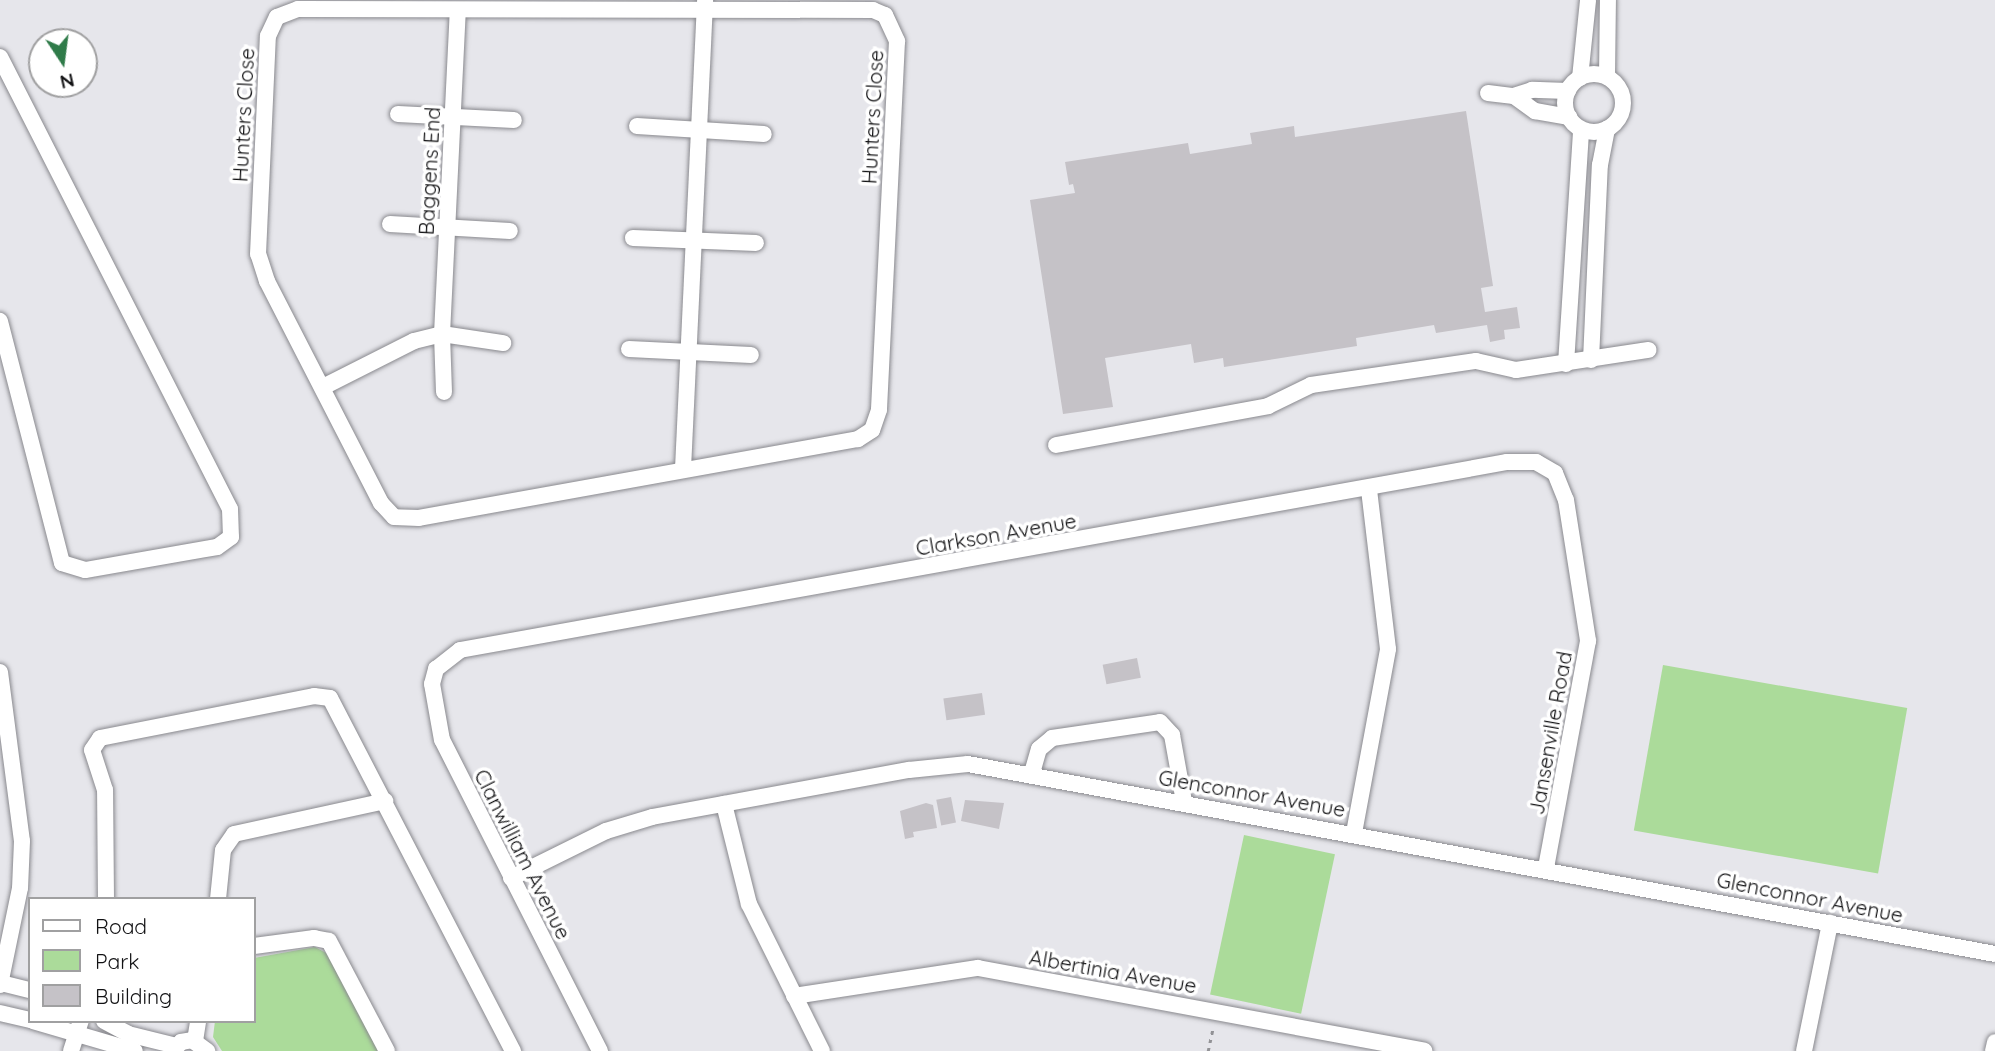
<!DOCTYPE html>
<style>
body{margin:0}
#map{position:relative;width:1995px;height:1051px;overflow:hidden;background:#e6e6eb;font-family:Quicksand,sans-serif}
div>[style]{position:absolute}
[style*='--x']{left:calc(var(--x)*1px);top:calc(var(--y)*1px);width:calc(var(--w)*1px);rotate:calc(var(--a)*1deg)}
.green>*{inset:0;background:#abdb9a;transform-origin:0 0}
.building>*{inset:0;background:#c5c2c7;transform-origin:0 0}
.path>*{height:2.5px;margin-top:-1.25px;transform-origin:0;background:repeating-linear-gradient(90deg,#929296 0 3.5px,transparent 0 8.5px)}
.roads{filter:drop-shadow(0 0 2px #89898e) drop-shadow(0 0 2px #89898e)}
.minor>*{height:16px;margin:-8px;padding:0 8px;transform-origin:8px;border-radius:8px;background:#fff}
.minor>.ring{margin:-8px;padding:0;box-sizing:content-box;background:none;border:16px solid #fff;border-radius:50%}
span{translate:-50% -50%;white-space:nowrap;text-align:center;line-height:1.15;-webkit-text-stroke:7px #fff;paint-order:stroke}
.street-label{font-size:21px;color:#121214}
.legend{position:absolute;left:28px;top:897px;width:228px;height:126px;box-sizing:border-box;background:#fff;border:2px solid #a0a0a1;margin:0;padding:9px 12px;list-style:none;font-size:21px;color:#121214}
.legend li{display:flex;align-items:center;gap:14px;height:35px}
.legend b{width:35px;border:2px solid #a0a0a1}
.north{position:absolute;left:28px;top:28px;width:70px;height:70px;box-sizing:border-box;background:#fff;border:2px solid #a0a0a1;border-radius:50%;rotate:167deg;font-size:19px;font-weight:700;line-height:28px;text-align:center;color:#121214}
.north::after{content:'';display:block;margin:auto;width:24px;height:32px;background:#2f7b49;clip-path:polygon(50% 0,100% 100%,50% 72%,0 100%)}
</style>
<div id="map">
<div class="green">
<div style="left:1663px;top:665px;width:248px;height:168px;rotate:10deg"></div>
<div style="left:1244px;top:835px;width:93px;height:163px;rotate:12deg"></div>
<div style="clip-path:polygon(315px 947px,330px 955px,378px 1051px,222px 1051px,213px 1037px,215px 1021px,254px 1021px,254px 958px)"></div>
</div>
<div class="building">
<div style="clip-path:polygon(1466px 111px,1493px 286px,1481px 288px,1485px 312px,1517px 307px,1520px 328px,1504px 330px,1505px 339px,1490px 342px,1487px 325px,1436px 333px,1434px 325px,1356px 338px,1357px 346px,1224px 367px,1223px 358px,1194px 363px,1191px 344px,1105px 358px,1113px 407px,1063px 414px,1030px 200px,1075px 193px,1073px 184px,1069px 185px,1065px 162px,1188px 143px,1190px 154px,1252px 144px,1250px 133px,1294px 126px,1295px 137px)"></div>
<div style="left:1137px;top:658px;width:20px;height:35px;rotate:79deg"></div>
<div style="left:982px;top:693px;width:22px;height:39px;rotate:82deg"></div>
<div style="left:951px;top:797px;width:26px;height:15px;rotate:79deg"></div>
<div style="clip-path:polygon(965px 800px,1004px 803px,999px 829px,961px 821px)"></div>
<div style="clip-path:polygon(926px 803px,933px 805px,937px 828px,913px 832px,914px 837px,905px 839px,900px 811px)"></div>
</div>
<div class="path">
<div style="--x:1208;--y:1051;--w:24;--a:-78"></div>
</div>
<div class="roads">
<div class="minor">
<div style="--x:298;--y:9;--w:575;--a:0.1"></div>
<div style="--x:873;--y:10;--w:13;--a:23"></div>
<div style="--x:885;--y:15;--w:29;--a:65"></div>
<div style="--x:897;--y:41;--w:369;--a:92.8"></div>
<div style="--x:879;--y:410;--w:21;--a:109"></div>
<div style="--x:872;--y:430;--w:17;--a:147"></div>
<div style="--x:858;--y:439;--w:446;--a:169.8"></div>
<div style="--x:419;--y:518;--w:25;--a:-178"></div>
<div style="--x:394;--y:517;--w:19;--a:-133"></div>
<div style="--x:381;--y:503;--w:250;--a:-117.2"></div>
<div style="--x:267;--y:281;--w:28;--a:-108"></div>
<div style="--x:258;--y:254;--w:218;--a:-87.4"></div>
<div style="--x:268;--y:36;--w:21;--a:-65"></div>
<div style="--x:277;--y:17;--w:22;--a:-21"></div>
<div style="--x:0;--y:57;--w:507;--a:63.03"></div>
<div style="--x:230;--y:509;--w:28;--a:88"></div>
<div style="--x:231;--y:537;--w:17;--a:144"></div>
<div style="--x:217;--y:547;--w:134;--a:170.1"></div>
<div style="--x:85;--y:570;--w:24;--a:-163"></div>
<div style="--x:62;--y:563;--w:250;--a:-104.4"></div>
<div class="ring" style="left:1565px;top:74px;width:42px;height:42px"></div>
<div style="--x:1607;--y:77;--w:77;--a:-89.3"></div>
<div style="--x:1580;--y:78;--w:78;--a:-84.1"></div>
<div style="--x:1568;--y:91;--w:36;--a:-178"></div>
<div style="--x:1532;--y:90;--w:19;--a:162"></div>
<div style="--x:1514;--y:96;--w:26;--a:36"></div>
<div style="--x:1535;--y:111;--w:35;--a:10"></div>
<div style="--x:1488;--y:93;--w:26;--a:7"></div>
<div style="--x:398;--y:114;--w:116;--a:3"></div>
<div style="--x:637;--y:126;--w:127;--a:3.6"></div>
<div style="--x:390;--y:224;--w:120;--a:3.3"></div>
<div style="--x:633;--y:238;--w:123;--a:2.3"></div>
<div style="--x:629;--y:349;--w:122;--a:2.8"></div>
<div style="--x:1591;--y:360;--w:195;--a:-87.4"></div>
<div style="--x:1600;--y:165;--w:37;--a:-79"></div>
<div style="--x:1566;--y:364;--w:235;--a:-86.3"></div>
<div style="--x:323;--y:387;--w:102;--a:-26.8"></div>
<div style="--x:414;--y:341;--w:29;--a:-14"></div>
<div style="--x:442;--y:334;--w:62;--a:8.4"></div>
<div style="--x:444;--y:392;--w:58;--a:-92"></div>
<div style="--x:442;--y:334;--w:324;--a:-87.2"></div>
<div style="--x:1056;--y:445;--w:216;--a:-10.4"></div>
<div style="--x:1268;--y:406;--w:48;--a:-26"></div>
<div style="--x:1311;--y:385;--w:167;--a:-8.3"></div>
<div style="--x:1476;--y:361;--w:41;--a:12.7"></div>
<div style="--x:1516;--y:370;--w:134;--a:-8.6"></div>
<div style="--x:683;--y:469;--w:470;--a:-87.3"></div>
<div style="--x:0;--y:672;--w:170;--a:82.6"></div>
<div style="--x:22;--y:841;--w:47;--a:92.4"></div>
<div style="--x:20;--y:888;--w:99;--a:101.7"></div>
<div style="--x:1032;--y:773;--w:25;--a:-74"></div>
<div style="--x:1039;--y:749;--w:17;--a:-40"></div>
<div style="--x:1052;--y:738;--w:109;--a:-8.4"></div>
<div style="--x:1160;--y:722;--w:18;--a:47"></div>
<div style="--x:1172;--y:735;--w:68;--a:79.8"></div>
<div style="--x:724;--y:804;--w:103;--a:76"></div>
<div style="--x:749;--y:904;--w:164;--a:63.6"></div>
<div style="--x:1354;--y:833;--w:187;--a:-79.5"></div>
<div style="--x:1388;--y:649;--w:160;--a:-96.8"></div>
<div style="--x:511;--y:878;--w:106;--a:-26.3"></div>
<div style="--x:606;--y:831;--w:48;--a:-16.9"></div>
<div style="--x:652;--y:817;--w:261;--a:-10.4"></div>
<div style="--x:909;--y:770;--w:59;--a:-5.8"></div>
<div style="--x:968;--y:764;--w:1044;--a:10.48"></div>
<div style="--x:106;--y:899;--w:109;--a:-90.5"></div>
<div style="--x:105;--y:790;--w:42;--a:-108"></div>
<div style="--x:92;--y:750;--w:14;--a:-56"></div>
<div style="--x:100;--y:738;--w:218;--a:-11.1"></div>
<div style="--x:314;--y:696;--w:16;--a:7"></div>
<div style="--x:330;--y:698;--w:398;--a:62.6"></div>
<div style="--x:218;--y:899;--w:49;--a:-84.2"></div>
<div style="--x:223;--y:850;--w:19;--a:-55"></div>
<div style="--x:234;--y:834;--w:155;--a:-12.3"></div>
<div style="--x:254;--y:946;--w:61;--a:-7.6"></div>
<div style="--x:314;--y:938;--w:15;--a:11"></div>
<div style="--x:329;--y:941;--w:124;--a:62.2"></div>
<div style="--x:1;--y:983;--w:30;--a:14"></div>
<div style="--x:794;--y:996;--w:186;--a:-8.7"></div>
<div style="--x:978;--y:968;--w:454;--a:10.5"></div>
<div style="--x:0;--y:1013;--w:31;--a:13"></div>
<div style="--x:33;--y:1021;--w:106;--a:16.4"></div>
<div style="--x:104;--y:1021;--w:27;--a:28"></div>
<div style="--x:128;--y:1034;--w:49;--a:14"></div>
<div style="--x:195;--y:1041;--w:20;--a:-81"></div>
<div style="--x:71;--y:1051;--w:32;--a:-72"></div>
<div style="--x:173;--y:1051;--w:12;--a:-48"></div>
<div style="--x:181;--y:1042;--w:11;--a:-10"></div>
<div style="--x:192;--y:1040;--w:19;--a:36"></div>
<div style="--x:600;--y:1051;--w:349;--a:-116.9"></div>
<div style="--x:442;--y:740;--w:57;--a:-100.1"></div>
<div style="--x:432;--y:684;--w:16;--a:-75"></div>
<div style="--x:436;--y:669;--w:31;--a:-38"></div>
<div style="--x:460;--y:650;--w:1064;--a:-10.18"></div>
<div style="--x:1507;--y:462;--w:29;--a:0"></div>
<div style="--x:1536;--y:462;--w:22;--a:30"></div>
<div style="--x:1555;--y:473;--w:29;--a:68"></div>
<div style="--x:1566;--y:500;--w:143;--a:81.1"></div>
<div style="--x:1588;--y:641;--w:230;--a:100.5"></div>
<div style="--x:1804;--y:1051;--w:131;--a:-78.5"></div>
<div style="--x:1993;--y:1051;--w:9;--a:-77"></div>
</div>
</div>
<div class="street-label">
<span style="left:243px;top:115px;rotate:-87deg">Hunters Close</span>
<span style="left:872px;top:117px;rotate:-87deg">Hunters Close</span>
<span style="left:429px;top:171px;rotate:-87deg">Baggens End</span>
<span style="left:996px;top:534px;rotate:-10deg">Clarkson Avenue</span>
<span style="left:1550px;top:733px;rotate:-80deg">Jansenville Road</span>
<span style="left:1252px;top:793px;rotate:10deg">Glenconnor Avenue</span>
<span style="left:523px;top:854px;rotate:63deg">Clanwilliam Avenue</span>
<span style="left:1810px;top:897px;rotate:11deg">Glenconnor Avenue</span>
<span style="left:1113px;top:971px;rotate:10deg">Albertinia Avenue</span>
</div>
<ul class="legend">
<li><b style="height:9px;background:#fff"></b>Road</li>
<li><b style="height:19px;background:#abdb9a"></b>Park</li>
<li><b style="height:19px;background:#c5c2c7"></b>Building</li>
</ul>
<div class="north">N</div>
</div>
